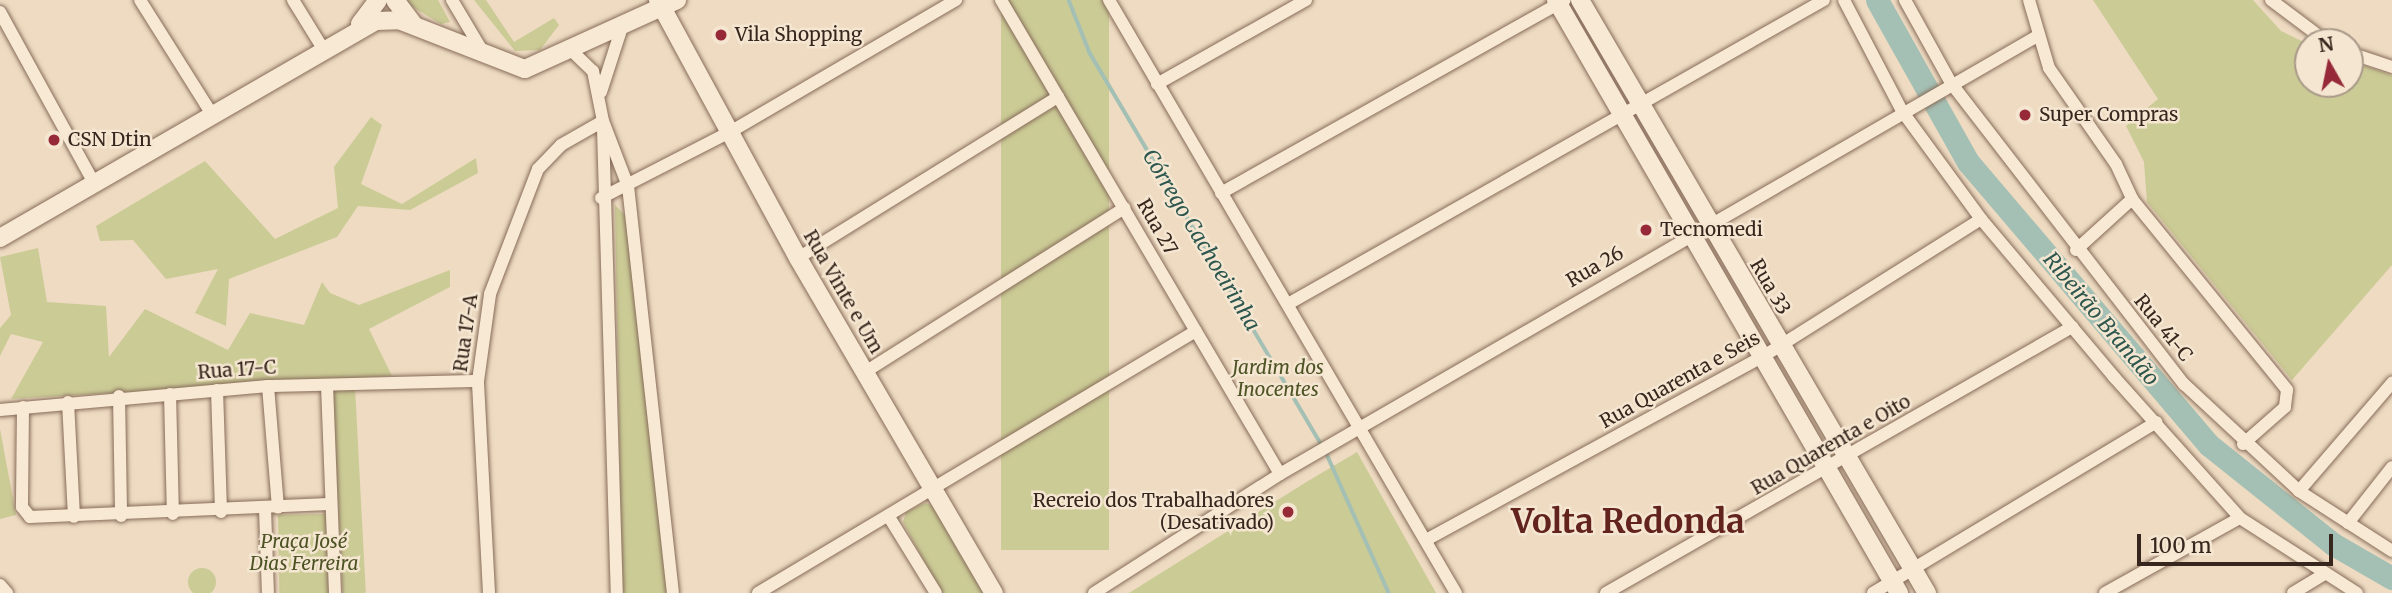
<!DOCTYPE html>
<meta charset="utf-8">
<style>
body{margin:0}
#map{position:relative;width:2392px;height:593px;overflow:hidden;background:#eedbc2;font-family:Merriweather,serif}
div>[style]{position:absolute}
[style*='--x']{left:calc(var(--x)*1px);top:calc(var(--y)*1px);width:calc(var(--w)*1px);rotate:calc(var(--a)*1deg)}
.green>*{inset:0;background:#cbcb96;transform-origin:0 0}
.round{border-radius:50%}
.stream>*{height:3.5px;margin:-1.75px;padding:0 1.75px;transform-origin:1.75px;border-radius:1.75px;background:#a4c0b4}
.river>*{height:23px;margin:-11.5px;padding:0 11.5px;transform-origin:11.5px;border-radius:11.5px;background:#a4c0b4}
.roads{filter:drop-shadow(0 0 2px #876c59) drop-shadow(0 0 2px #876c59)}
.street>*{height:12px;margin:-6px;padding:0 6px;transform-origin:6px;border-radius:6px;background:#f8e9d5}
.secondary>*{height:18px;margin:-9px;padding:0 9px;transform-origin:9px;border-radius:9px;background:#f8e9d5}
.dots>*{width:19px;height:19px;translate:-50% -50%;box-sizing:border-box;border:4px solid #f5e6d1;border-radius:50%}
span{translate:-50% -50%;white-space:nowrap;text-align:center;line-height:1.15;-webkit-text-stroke:5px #f5e6d1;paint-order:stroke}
.poi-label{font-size:19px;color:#37261d}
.left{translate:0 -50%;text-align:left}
.right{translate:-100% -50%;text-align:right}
.street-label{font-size:19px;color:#37261d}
.park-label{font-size:19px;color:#4d5324;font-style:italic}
.water-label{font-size:21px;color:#2d574e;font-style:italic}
.town-label{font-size:33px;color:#63231d;font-weight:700}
.north{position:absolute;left:2294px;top:28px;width:70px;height:70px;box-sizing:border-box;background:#f5e6d1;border:2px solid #a99989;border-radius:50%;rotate:351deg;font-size:19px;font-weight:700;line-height:28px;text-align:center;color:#37261d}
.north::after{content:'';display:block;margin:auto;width:24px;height:32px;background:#962a38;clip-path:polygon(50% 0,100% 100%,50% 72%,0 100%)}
.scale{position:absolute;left:2137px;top:534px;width:196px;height:32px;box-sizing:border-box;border:4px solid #37261d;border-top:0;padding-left:9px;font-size:21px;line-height:24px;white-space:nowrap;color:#37261d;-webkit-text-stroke:5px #f5e6d1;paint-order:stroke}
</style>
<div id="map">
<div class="green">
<div style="clip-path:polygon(401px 0,438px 0,450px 22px,441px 24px)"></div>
<div style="clip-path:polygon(474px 0,486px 0,514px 42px,554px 18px,559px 25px,540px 50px,515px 51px)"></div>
<div style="left:1001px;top:0;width:108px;height:550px"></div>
<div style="clip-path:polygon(2093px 0,2253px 0,2281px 31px,2308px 44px,2308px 84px,2350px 84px,2350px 61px,2392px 75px,2392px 265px,2292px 380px,2147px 202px,2144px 162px,2126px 126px,2158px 99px)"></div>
<div style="clip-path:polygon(371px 117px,382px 125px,361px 184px,402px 204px,476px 158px,478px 173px,410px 210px,358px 206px,337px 237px,229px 279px,226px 326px,195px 313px,218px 269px,166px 279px,133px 240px,100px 241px,96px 226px,205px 161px,275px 239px,338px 208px,334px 167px)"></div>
<div style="clip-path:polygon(615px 205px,626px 216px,668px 593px,622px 593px)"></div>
<div style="clip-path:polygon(38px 248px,47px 302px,106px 306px,109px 357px,145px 309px,228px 350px,250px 313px,304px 325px,322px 282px,330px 293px,359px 305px,450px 270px,450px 287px,369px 329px,392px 376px,11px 399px,43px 342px,11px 334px,0 356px,0 328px,11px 315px,0 257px)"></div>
<div style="left:355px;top:387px;width:206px;height:23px;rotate:87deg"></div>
<div style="clip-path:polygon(0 429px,16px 515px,0 519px)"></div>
<div style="clip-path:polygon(1357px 452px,1436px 593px,1129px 593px,1308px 481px)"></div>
<div style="clip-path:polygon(925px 503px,936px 507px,984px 593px,941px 593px,903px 522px,906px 512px)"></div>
<div style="left:328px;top:514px;width:79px;height:50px;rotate:89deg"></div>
<div class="round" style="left:188px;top:568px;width:28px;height:28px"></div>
</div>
<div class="stream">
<div style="--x:1069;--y:0;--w:57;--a:68.4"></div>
<div style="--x:1090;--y:53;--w:456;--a:59.4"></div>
<div style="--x:1326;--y:452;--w:154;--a:65.9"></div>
</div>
<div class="river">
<div style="--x:1877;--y:0;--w:186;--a:60.7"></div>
<div style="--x:1968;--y:162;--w:372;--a:49.6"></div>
<div style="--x:2209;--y:445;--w:159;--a:38.6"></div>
<div style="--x:2333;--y:544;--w:68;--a:30"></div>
</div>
<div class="roads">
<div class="street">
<div style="--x:140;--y:0;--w:137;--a:57.8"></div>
<div style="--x:293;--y:0;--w:55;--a:58.3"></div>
<div style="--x:452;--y:0;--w:63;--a:59.3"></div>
<div style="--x:1001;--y:0;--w:550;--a:59.52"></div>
<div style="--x:1109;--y:0;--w:687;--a:59.67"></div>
<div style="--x:1844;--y:0;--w:125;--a:62.4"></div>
<div style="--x:1902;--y:111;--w:134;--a:53.8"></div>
<div style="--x:1981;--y:219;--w:207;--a:49.9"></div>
<div style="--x:2114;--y:377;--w:189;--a:48.2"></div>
<div style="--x:2240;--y:518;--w:139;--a:32.7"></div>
<div style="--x:1905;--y:0;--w:95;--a:61"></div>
<div style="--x:1951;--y:83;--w:381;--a:52.3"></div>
<div style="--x:2184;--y:384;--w:157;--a:42.9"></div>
<div style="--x:2299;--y:491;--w:111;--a:32.8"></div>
<div style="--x:2029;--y:0;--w:71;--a:73.6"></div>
<div style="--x:2049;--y:68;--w:117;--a:55.1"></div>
<div style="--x:2116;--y:164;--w:38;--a:65"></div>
<div style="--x:2132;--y:199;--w:246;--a:50.9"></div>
<div style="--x:2287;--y:390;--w:17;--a:97"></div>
<div style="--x:2285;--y:407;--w:56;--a:138.6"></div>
<div style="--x:2271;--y:0;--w:70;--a:36.9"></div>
<div style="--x:0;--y:12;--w:195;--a:61.2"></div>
<div style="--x:573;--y:52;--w:28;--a:44"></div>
<div style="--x:593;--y:71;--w:51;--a:78.7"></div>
<div style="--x:603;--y:121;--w:70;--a:69"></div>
<div style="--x:628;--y:186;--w:409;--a:83.7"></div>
<div style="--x:2350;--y:53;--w:44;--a:18.4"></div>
<div style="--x:1157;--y:84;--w:171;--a:-29.4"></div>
<div style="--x:601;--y:92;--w:65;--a:-72.1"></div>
<div style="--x:603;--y:129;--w:464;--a:88.3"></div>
<div style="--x:1221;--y:193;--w:394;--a:-29.3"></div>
<div style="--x:601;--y:198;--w:145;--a:-27.1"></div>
<div style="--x:730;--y:132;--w:262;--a:-30.3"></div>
<div style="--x:2076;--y:250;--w:76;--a:-42.3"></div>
<div style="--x:798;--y:258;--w:306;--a:-31.8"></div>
<div style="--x:1288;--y:304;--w:616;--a:-29.56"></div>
<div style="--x:865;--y:372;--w:307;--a:-32.3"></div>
<div style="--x:327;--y:385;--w:208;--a:87.8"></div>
<div style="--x:268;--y:386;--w:122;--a:85.3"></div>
<div style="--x:217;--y:390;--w:122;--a:88.1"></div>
<div style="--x:170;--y:394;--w:120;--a:88.6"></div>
<div style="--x:119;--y:396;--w:120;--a:89"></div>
<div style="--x:68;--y:402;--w:115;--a:87"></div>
<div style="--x:23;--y:407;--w:100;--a:90.6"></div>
<div style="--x:22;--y:507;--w:13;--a:51"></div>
<div style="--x:30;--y:517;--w:299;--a:-2.5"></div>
<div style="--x:0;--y:410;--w:269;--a:-5.1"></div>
<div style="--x:268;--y:386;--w:210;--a:-1.4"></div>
<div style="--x:2299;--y:491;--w:143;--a:-49.3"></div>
<div style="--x:265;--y:509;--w:84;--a:88"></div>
<div style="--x:889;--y:517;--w:89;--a:58.3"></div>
<div style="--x:2348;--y:523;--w:71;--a:-51.8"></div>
<div style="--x:1426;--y:540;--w:383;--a:-28.6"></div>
<div style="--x:1762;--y:357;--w:259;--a:-32.2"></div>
<div style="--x:0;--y:585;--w:11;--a:49"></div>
<div style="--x:489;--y:593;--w:212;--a:-93"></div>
<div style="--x:478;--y:381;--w:88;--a:-82.1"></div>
<div style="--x:490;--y:294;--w:134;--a:-69"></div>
<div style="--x:538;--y:169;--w:33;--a:-46"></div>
<div style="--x:561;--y:145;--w:48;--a:-29.7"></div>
<div style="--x:758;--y:593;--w:510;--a:-30.89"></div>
<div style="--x:1094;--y:593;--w:221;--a:-32.6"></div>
<div style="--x:1280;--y:474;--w:877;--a:-30.04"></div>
<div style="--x:1606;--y:593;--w:537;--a:-29.72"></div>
<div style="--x:1873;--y:593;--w:331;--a:-31.1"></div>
<div style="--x:2105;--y:593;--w:154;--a:-29.1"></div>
<div style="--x:2293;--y:593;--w:35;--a:-31"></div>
</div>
<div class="secondary">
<div style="--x:395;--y:0;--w:30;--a:53"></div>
<div style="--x:658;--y:0;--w:294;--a:61.5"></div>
<div style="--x:798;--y:258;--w:388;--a:59.7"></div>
<div style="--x:1556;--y:0;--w:685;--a:59.95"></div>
<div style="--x:1580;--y:0;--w:687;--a:59.67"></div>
<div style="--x:360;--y:24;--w:30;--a:-53"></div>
<div style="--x:0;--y:238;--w:434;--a:-30"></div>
<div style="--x:376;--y:21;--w:23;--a:-2"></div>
<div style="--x:399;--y:20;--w:135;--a:21.3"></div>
<div style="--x:525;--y:69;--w:167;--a:-24.4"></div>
</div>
</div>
<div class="dots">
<div style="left:721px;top:35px;background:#962a38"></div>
<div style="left:2025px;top:115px;background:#962a38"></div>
<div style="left:54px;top:140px;background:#962a38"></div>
<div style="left:1646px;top:230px;background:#962a38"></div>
<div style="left:1288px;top:512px;background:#962a38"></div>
</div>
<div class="poi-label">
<span class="left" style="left:735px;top:35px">Vila Shopping</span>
<span class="left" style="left:2039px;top:115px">Super Compras</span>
<span class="left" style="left:68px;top:140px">CSN Dtin</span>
<span class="left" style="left:1660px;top:230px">Tecnomedi</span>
<span class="right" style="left:1274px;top:512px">Recreio dos Trabalhadores<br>(Desativado)</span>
</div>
<div class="street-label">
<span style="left:1157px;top:227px;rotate:60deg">Rua 27</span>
<span style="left:1595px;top:267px;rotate:-30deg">Rua 26</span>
<span style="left:1770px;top:287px;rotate:60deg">Rua 33</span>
<span style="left:843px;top:292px;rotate:60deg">Rua Vinte e Um</span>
<span style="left:2163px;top:328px;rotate:51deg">Rua 41-C</span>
<span style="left:466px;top:333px;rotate:-82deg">Rua 17-A</span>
<span style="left:237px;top:370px;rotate:-4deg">Rua 17-C</span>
<span style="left:1680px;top:380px;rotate:-29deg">Rua Quarenta e Seis</span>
<span style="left:1831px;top:445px;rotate:-30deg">Rua Quarenta e Oito</span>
</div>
<div class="park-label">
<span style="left:1278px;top:379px">Jardim dos<br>Inocentes</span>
<span style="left:304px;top:553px">Praça José<br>Dias Ferreira</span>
</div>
<div class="water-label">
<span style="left:1201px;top:240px;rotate:59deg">Córrego Cachoeirinha</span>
<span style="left:2101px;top:319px;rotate:50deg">Ribeirão Brandão</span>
</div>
<div class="town-label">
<span style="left:1628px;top:522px">Volta Redonda</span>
</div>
<div class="north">N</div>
<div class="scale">100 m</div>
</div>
